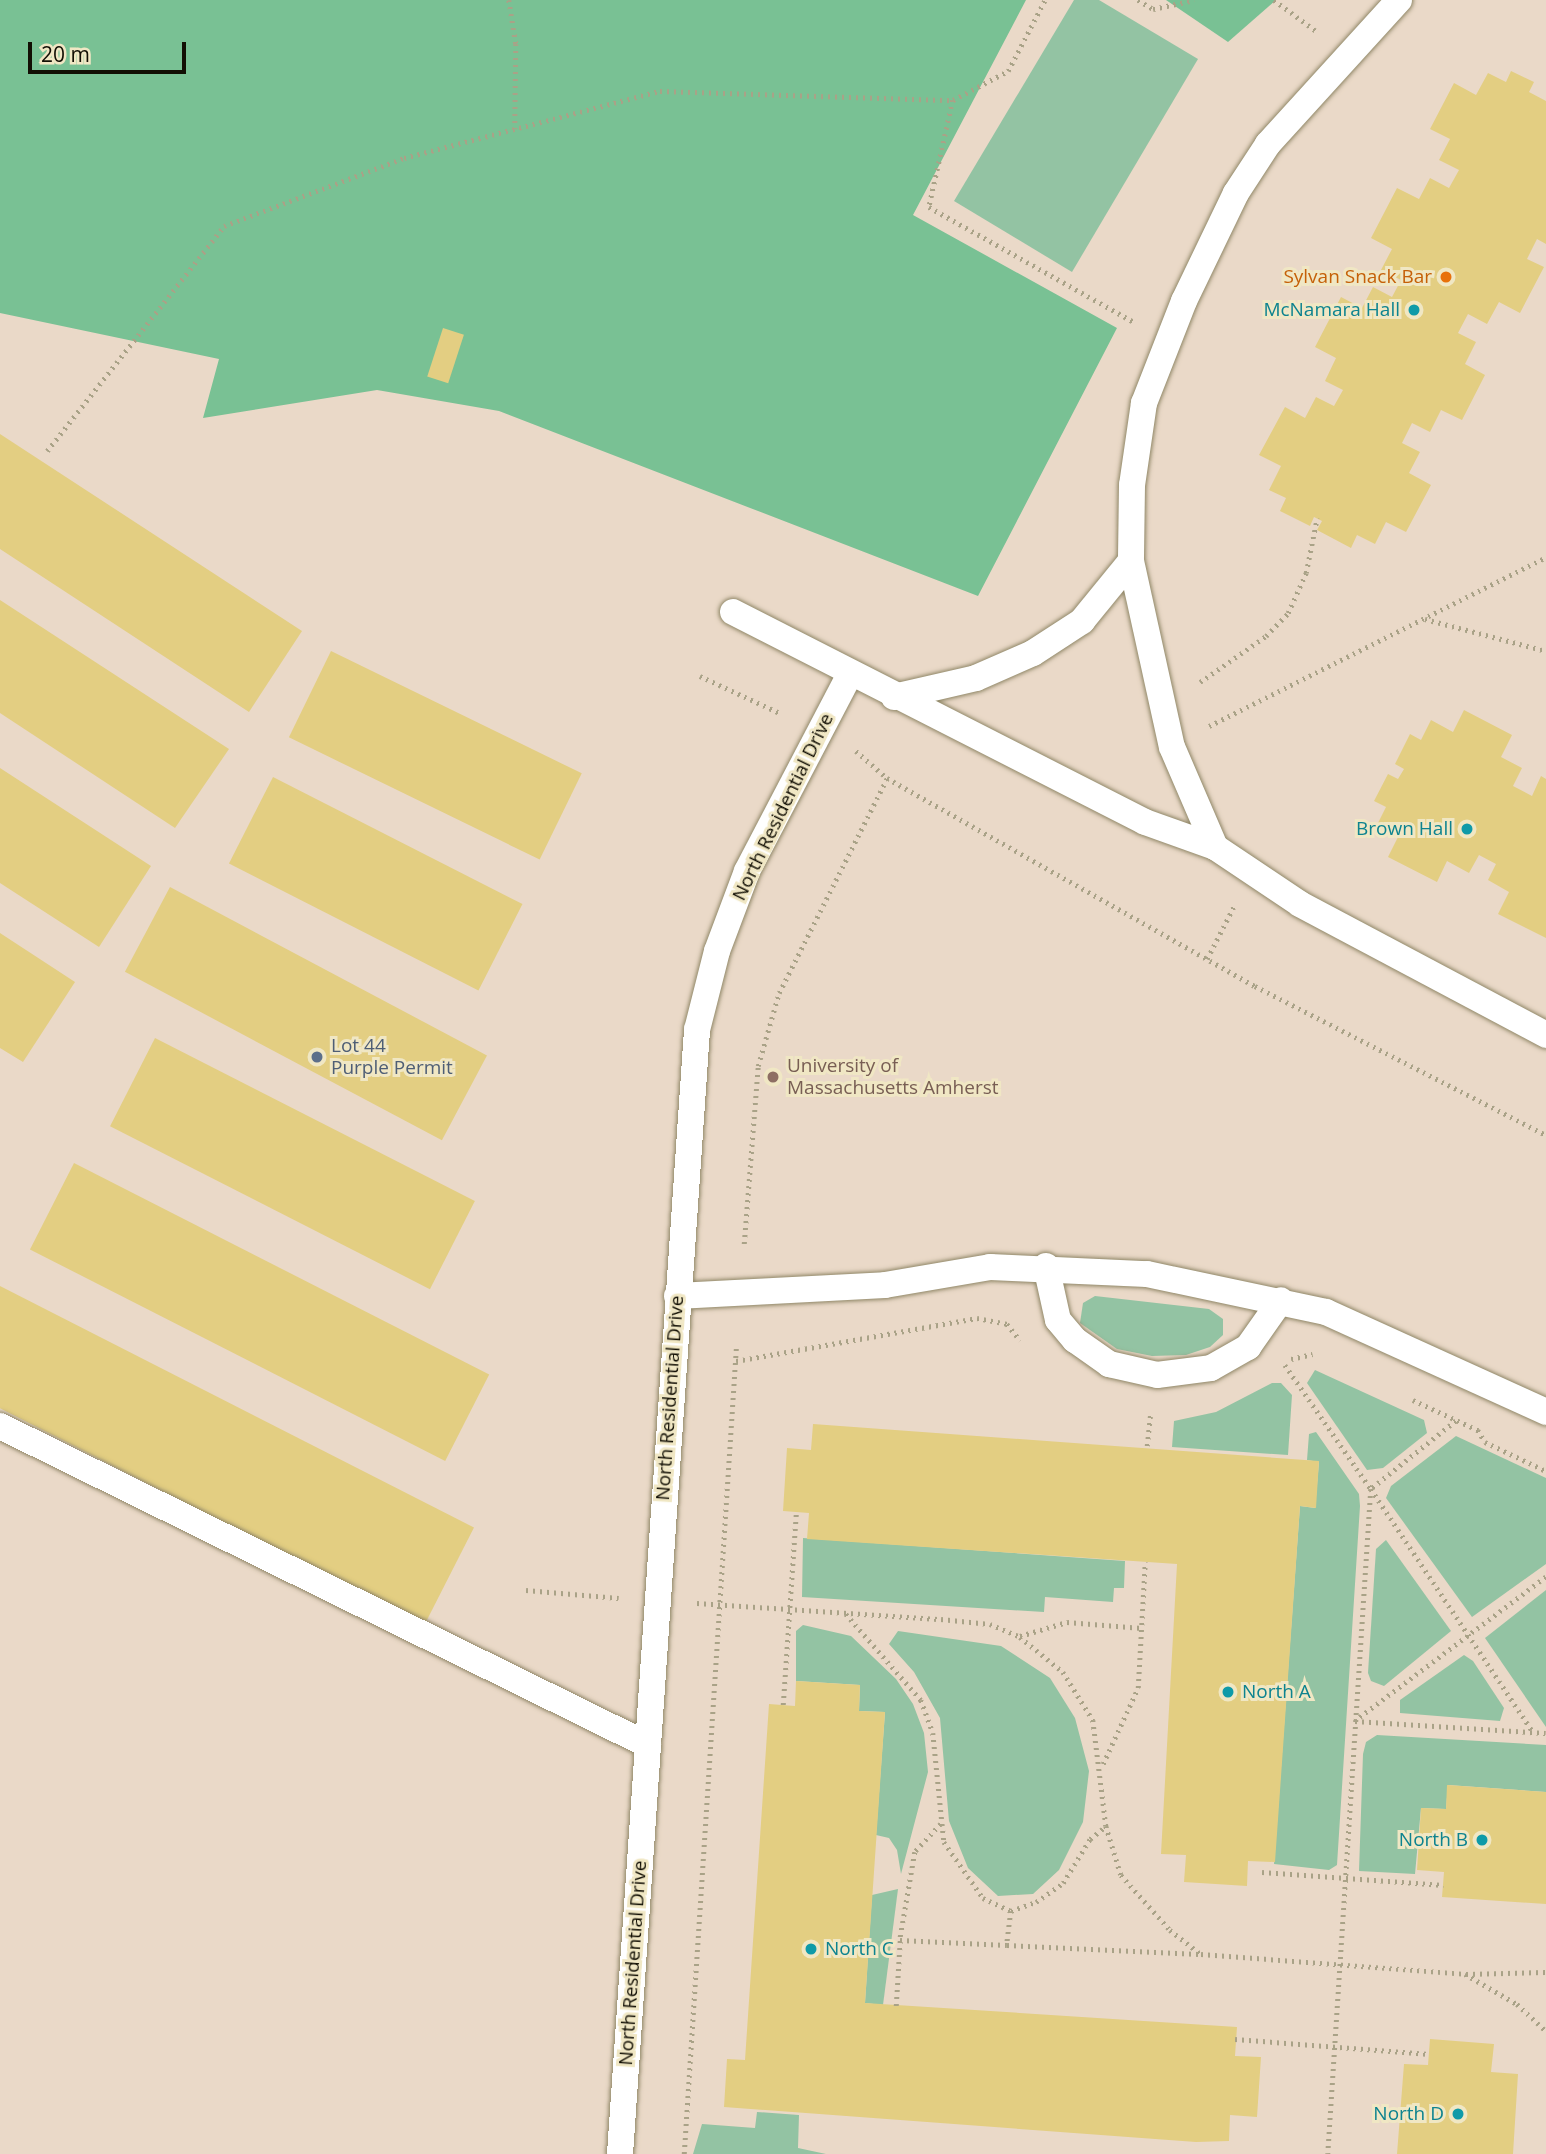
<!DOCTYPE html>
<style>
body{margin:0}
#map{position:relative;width:1546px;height:2154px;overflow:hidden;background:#f0e7c4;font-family:"Open Sans",sans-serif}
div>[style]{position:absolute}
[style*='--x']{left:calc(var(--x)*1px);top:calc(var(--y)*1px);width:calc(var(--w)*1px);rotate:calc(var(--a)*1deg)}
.education>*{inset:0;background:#ead9c8;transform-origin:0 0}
.green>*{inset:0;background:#93c3a3}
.forest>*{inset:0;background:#79c194}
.building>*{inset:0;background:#e3ce82;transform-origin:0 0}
.path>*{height:4.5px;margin-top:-2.25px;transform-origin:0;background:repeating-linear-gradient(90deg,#a9a287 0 2px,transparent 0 7px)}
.roads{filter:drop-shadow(0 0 2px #908767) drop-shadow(0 0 2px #908767)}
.lane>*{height:26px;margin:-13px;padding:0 13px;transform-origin:13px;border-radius:13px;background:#fff}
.dots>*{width:19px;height:19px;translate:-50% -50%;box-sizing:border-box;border:4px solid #f0e7c4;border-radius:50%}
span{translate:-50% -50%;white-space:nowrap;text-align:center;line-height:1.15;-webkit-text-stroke:6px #f0e7c4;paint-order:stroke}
.food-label{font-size:19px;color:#c56008}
.right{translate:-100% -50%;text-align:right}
.culture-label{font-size:19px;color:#0d838f}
.left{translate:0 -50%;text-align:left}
.street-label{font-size:19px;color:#120f04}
.service-label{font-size:19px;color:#4e5e75}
.education-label{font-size:19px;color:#785e54}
.scale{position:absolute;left:28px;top:42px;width:158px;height:32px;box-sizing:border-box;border:4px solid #120f04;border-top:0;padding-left:9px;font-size:21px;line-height:24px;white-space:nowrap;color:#120f04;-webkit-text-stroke:5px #f0e7c4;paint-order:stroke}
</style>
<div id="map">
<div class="education">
<div style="left:0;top:0;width:1546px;height:2154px"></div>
</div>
<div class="green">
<div style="clip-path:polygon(1074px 0,1099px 0,1198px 59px,1072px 272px,954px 201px)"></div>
<div style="clip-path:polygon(1095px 1296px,1209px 1309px,1223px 1319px,1223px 1335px,1210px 1347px,1186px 1355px,1152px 1356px,1117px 1349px,1080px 1323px,1083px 1303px)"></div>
<div style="clip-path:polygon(1315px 1370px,1424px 1420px,1427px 1433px,1383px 1468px,1367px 1470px,1307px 1383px)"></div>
<div style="clip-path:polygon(1272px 1383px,1281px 1383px,1292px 1395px,1288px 1455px,1172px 1447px,1174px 1421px,1216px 1412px)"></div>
<div style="clip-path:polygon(1316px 1432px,1359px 1494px,1360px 1506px,1337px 1865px,1329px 1870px,1274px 1864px,1300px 1506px,1315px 1508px,1319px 1462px,1307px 1460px,1309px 1434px)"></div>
<div style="clip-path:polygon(1456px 1436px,1546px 1478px,1546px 1564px,1472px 1617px,1386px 1498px,1391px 1486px)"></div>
<div style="clip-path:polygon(803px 1538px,1125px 1561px,1124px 1588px,1114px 1588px,1113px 1602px,1045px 1597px,1044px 1612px,802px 1597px)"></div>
<div style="clip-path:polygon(1386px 1540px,1451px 1631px,1384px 1686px,1371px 1681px,1368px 1673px,1376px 1549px)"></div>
<div style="clip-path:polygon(1546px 1590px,1546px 1727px,1485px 1638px)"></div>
<div style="clip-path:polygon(803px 1625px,851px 1636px,896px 1679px,913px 1704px,924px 1733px,928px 1772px,901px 1874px,897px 1850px,889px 1838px,876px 1835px,885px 1712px,859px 1711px,860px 1685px,796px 1681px,796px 1631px)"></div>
<div style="clip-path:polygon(898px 1631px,1001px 1646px,1050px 1678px,1075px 1718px,1089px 1771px,1083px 1822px,1059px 1870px,1033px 1894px,998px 1896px,968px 1868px,949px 1821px,940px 1718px,914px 1672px,889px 1644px)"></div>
<div style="clip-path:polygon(1464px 1655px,1473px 1661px,1504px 1708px,1500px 1721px,1400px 1713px,1400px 1700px)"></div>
<div style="clip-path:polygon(1377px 1735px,1546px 1745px,1546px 1792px,1448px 1785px,1446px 1809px,1421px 1808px,1415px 1874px,1359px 1871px,1363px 1754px,1366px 1742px)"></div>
<div style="clip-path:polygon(898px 1889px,883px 2005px,865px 2003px,872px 1895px)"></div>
<div style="clip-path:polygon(757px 2112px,799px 2115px,798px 2148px,826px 2154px,693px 2154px,702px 2124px,755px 2128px)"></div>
</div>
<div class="forest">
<div style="clip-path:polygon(0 0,1026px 0,913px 215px,1117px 328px,978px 596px,499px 411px,377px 390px,203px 418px,219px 359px,0 313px)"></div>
<div style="clip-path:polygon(1166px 0,1276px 0,1228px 42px)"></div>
</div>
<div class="building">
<div style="clip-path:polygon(1511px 71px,1534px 82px,1529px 92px,1546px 101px,1546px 244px,1537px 239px,1527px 259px,1544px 267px,1520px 313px,1499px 302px,1487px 324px,1468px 314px,1458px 333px,1476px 342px,1465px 364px,1485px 375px,1462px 420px,1441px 410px,1430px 432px,1412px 423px,1402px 443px,1420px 452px,1409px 473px,1431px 485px,1406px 532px,1386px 522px,1375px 544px,1357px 535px,1351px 548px,1317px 530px,1322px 521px,1314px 517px,1310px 526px,1280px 511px,1286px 498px,1269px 490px,1281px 466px,1259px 455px,1285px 407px,1305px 418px,1316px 397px,1334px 406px,1343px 390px,1325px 381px,1336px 358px,1315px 347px,1341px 297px,1362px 308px,1373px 287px,1392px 297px,1401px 280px,1381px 270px,1392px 249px,1371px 238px,1397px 188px,1419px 199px,1430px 178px,1449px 188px,1459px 170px,1439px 160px,1450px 139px,1430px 129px,1454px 83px,1476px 95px,1488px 73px,1506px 82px)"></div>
<div style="left:443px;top:328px;width:22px;height:51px;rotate:18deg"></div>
<div style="clip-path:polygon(0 434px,302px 631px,249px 712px,0 549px)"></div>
<div style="clip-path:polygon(0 600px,229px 749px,175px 828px,0 713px)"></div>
<div style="left:331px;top:651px;width:279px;height:96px;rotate:26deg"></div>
<div style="clip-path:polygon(1464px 710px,1512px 735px,1501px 757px,1522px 768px,1513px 786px,1532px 796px,1541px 776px,1546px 779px,1546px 938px,1498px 914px,1509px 892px,1488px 880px,1496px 864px,1479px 855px,1469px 873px,1447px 861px,1437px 882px,1388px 857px,1399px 835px,1378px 823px,1386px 807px,1374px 801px,1388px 774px,1398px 779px,1404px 769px,1395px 764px,1410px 734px,1421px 740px,1431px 720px,1453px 732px)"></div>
<div style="clip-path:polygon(0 768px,151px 866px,99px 947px,0 883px)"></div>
<div style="left:273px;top:777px;width:280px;height:97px;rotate:27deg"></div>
<div style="left:170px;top:887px;width:359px;height:96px;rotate:28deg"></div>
<div style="clip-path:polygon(0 933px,75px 982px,23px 1062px,0 1048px)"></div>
<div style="left:155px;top:1038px;width:359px;height:99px;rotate:27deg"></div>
<div style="left:74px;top:1163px;width:466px;height:97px;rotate:27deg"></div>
<div style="left:0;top:1286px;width:532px;height:109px;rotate:27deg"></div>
<div style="clip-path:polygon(813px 1424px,1319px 1461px,1316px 1508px,1300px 1506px,1275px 1862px,1248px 1861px,1247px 1886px,1184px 1882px,1186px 1855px,1161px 1854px,1177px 1564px,807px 1539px,809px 1513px,783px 1511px,787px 1448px,811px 1450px)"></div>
<div style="clip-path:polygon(796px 1681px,860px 1685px,859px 1711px,885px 1712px,865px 2003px,1237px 2027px,1235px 2056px,1261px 2057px,1257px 2117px,1230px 2115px,1229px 2141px,1196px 2142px,724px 2107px,727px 2059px,745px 2060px,769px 1704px,795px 1706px)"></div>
<div style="clip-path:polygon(1447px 1785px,1546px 1792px,1546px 1904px,1442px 1897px,1444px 1872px,1417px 1870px,1421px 1808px,1446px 1809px)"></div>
<div style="clip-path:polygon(1430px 2039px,1494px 2044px,1491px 2072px,1518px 2074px,1513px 2154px,1397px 2154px,1404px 2064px,1428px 2065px)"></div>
</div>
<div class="path">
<div style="--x:509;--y:0;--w:45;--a:81"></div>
<div style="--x:516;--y:44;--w:85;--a:90.7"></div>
<div style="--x:1138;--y:0;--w:17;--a:31"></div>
<div style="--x:1153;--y:9;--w:42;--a:-12.4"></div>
<div style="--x:1274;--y:0;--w:52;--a:36.4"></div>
<div style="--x:953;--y:100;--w:110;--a:102.6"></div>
<div style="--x:929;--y:207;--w:235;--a:29.3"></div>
<div style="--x:47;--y:451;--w:286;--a:-51.8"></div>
<div style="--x:224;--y:226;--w:192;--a:-20.7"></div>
<div style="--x:404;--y:158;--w:265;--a:-14.7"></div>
<div style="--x:660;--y:91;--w:293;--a:1.8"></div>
<div style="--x:953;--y:100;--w:62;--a:-27.8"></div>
<div style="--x:1008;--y:71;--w:80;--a:-62.5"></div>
<div style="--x:1425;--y:619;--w:125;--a:14.8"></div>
<div style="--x:700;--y:676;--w:90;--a:24.9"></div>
<div style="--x:1200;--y:682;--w:80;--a:-34.9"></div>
<div style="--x:1266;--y:636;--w:32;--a:-46"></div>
<div style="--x:1288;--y:613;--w:44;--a:-65.8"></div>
<div style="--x:1306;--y:573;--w:56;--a:-78.7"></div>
<div style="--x:1209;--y:726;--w:377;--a:-26.6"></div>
<div style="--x:856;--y:751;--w:41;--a:41.1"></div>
<div style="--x:1207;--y:959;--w:59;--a:-63"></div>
<div style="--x:744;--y:1244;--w:179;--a:-85.5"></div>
<div style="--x:758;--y:1066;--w:76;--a:-74"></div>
<div style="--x:779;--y:993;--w:241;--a:-63.3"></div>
<div style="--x:887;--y:778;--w:423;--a:29.5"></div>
<div style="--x:1255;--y:986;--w:327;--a:27.1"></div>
<div style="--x:1291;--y:1359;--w:22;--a:-13"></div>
<div style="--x:736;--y:1361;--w:245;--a:-10.1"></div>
<div style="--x:977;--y:1318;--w:31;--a:11"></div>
<div style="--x:1007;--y:1324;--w:21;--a:51"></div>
<div style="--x:1285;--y:1365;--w:151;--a:55.3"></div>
<div style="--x:1371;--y:1489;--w:666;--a:93.7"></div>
<div style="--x:1413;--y:1400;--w:72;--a:24.8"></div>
<div style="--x:1478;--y:1430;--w:14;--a:60"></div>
<div style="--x:1485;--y:1442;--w:68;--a:25.4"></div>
<div style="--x:1456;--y:1421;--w:109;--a:141.3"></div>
<div style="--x:1371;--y:1489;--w:292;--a:56.3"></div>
<div style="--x:1147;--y:1446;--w:31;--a:-84"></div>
<div style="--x:1546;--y:1577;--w:239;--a:143"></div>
<div style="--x:1355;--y:1721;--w:191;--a:3.6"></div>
<div style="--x:526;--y:1590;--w:93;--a:4.9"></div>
<div style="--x:697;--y:1603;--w:245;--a:3.8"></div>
<div style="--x:941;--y:1619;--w:49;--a:5.8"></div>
<div style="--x:990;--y:1624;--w:33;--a:23"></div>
<div style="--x:1020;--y:1637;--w:55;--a:39.1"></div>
<div style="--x:1063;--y:1672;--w:57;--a:58"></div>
<div style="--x:1093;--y:1720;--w:107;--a:83"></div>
<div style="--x:1106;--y:1826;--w:51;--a:73"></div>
<div style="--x:1121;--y:1875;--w:74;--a:48.3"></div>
<div style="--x:1170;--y:1930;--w:39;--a:38"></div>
<div style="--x:1201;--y:1954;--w:265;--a:4.3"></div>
<div style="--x:1465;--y:1974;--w:60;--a:30"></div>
<div style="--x:1517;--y:2004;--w:40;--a:43"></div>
<div style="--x:846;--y:1614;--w:114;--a:48.9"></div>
<div style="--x:921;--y:1700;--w:35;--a:70"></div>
<div style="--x:933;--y:1733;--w:110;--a:84.2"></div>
<div style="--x:944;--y:1842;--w:68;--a:55.1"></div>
<div style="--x:983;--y:1898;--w:31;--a:25"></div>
<div style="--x:1011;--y:1911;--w:27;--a:-20"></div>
<div style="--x:1036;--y:1902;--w:33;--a:-35"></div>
<div style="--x:1063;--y:1883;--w:52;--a:-58.5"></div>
<div style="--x:1090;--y:1839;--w:21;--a:-39"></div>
<div style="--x:1020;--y:1636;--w:49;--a:-16.6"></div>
<div style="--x:1067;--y:1622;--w:75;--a:4.6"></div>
<div style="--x:783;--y:1705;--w:193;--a:-86.1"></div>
<div style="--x:1103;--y:1764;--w:84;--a:-65.3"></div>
<div style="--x:1138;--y:1688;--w:126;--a:-86.8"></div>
<div style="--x:941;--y:1824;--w:38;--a:133"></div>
<div style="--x:915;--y:1852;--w:89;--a:99.7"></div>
<div style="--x:900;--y:1940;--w:107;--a:2.7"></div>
<div style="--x:1262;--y:1872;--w:182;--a:4.1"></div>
<div style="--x:1011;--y:1911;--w:34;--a:97"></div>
<div style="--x:1007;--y:1945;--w:192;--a:2.7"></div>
<div style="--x:1466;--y:1974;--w:80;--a:-1.4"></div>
<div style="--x:896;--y:2006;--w:66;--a:-86.5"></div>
<div style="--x:1235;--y:2039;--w:195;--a:4.4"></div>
<div style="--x:684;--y:2154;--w:807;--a:-86.3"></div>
</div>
<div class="roads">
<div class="lane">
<div style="--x:1399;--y:0;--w:195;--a:132.3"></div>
<div style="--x:1268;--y:144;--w:59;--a:123.1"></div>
<div style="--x:1236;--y:193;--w:120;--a:115.7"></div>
<div style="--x:1184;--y:301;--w:110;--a:111.4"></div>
<div style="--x:1144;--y:403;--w:83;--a:98.3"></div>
<div style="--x:1132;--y:485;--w:76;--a:90.8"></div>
<div style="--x:1131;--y:561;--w:190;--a:77.6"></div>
<div style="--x:1172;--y:747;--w:109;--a:66.7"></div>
<div style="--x:1215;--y:847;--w:102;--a:33.8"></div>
<div style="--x:1300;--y:904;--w:279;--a:28"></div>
<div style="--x:733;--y:612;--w:462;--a:27"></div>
<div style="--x:1145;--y:822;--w:74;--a:19.7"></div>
<div style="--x:894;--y:697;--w:84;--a:-13"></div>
<div style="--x:976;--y:678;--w:62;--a:-23.7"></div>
<div style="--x:1033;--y:653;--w:59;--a:-33.1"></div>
<div style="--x:1082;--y:621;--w:77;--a:-50.8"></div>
<div style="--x:1046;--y:1266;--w:55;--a:77.5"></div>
<div style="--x:1058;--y:1320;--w:26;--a:50"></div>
<div style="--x:1075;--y:1340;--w:42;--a:35.2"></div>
<div style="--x:1109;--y:1364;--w:49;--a:12.9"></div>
<div style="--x:1157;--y:1375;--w:54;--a:-7.4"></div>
<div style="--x:1211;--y:1368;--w:43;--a:-29.6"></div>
<div style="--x:1248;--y:1347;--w:57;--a:-54.9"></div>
<div style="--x:677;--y:1296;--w:208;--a:-3"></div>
<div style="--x:885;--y:1285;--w:107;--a:-9.7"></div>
<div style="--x:990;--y:1267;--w:157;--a:2.6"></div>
<div style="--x:1147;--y:1274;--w:183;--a:12"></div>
<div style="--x:1326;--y:1312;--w:242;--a:24.4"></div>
<div style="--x:0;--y:1426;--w:722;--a:26.21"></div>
<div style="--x:620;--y:2154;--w:1127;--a:-86.08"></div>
<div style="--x:697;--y:1030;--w:81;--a:-75.8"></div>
<div style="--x:717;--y:951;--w:85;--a:-69.4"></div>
<div style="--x:747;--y:871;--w:222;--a:-62.4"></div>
</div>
</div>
<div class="dots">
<div style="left:1446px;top:277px;background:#e8710a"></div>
<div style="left:1414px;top:310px;background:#0f9aa8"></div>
<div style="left:1467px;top:829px;background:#0f9aa8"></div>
<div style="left:317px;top:1057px;background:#5c6f8a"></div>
<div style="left:773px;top:1077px;background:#8d6e63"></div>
<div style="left:1228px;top:1692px;background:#0f9aa8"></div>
<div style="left:1482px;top:1840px;background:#0f9aa8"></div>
<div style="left:811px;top:1949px;background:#0f9aa8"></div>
<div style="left:1458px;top:2114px;background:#0f9aa8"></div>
</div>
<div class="food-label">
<span class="right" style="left:1432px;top:277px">Sylvan Snack Bar</span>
</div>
<div class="culture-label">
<span class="right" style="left:1400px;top:310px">McNamara Hall</span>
<span class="right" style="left:1453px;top:829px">Brown Hall</span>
<span class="left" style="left:1242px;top:1692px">North A</span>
<span class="right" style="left:1468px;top:1840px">North B</span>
<span class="left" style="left:825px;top:1949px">North C</span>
<span class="right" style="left:1444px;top:2114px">North D</span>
</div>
<div class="street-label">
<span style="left:783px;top:807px;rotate:-64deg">North Residential Drive</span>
<span style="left:670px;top:1398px;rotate:-86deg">North Residential Drive</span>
<span style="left:633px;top:1963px;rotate:-86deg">North Residential Drive</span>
</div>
<div class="service-label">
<span class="left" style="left:331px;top:1057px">Lot 44<br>Purple Permit</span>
</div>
<div class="education-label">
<span class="left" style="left:787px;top:1077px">University of<br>Massachusetts Amherst</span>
</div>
<div class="scale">20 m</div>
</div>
